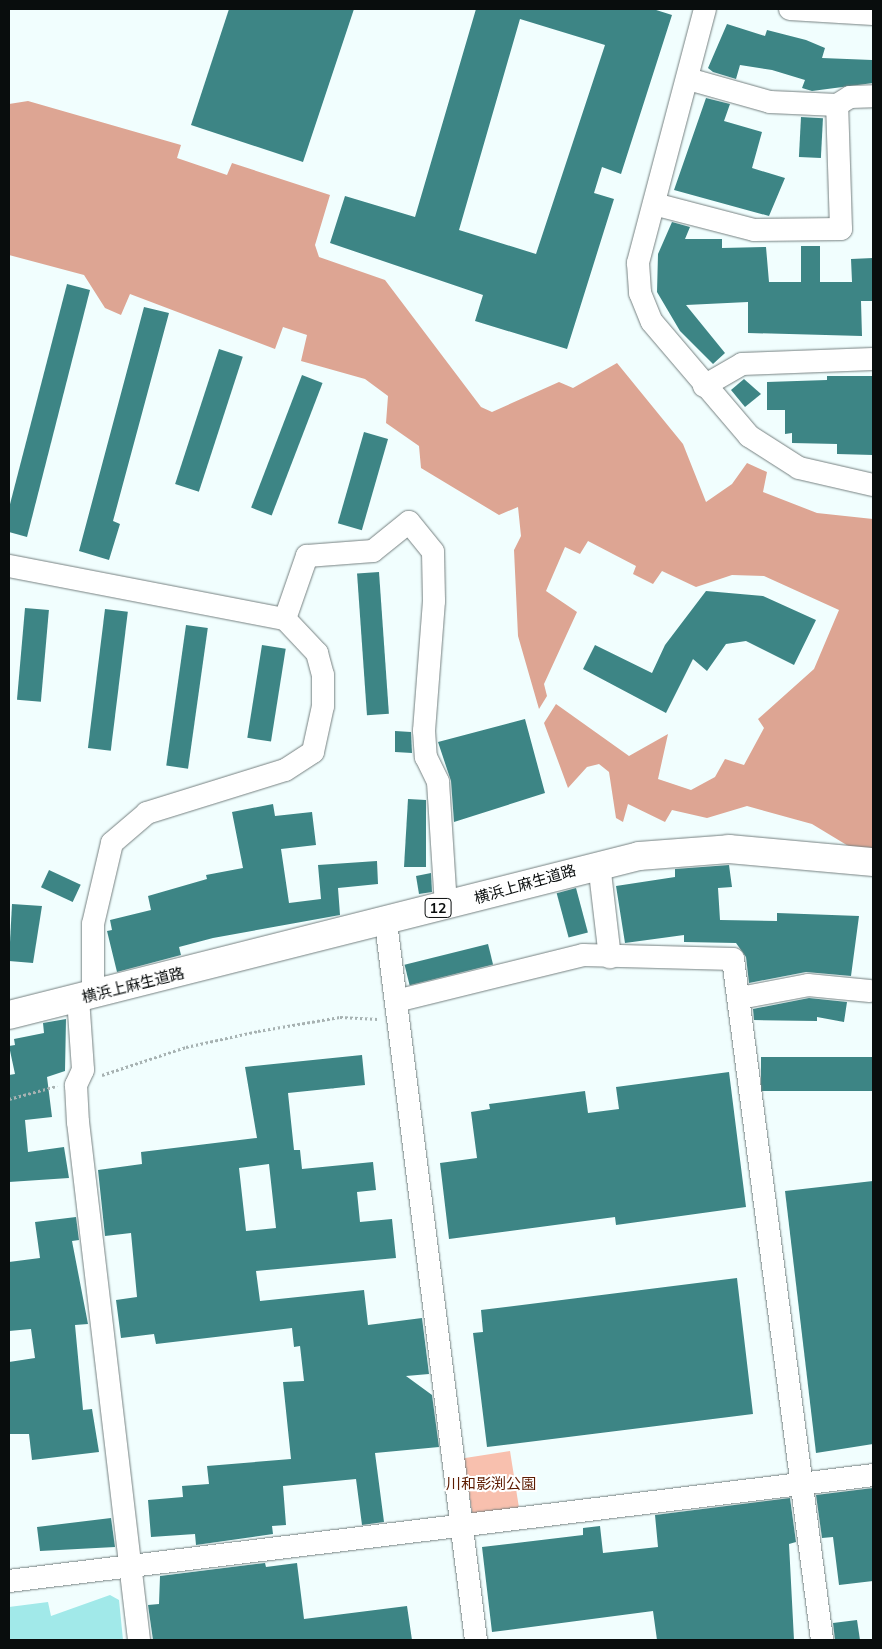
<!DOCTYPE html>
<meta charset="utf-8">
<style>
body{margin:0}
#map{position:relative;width:882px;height:1649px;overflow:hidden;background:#f1fefe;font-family:Mulish,"Noto Sans JP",sans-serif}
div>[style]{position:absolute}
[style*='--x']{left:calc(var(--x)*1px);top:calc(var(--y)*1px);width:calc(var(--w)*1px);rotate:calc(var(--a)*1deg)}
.green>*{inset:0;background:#f8c0ae;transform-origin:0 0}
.forest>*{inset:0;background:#dda593}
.water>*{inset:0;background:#a1e9e9}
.building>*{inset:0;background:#3d8585;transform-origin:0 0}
.path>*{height:3px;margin-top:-1.5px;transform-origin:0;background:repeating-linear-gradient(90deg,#a7b2b2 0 2.5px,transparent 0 5px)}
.roads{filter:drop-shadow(0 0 1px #768181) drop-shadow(0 0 1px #768181)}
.minor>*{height:22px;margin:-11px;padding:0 11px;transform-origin:11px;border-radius:11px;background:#fff}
.major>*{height:28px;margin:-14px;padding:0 14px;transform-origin:14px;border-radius:14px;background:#fff}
span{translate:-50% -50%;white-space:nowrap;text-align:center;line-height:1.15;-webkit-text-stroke:4px #fff;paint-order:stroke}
.shield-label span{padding:1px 4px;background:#fff;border:1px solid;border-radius:4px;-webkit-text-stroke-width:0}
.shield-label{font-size:14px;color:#090d0d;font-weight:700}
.street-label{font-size:15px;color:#090d0d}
.park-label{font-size:15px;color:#5d1c02}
.frame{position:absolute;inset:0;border:10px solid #090d0d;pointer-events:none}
</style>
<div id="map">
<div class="green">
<div style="left:510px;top:1451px;width:60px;height:47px;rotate:81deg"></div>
</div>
<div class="forest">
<div style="clip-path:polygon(28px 101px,181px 145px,177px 158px,227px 175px,232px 163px,330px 195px,315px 245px,319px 257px,385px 280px,481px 407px,492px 412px,559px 382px,573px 388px,617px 363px,683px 444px,706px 502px,732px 484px,747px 463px,767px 472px,763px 492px,817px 513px,873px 519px,873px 852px,850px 847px,812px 824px,747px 806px,707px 818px,672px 810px,665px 822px,628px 804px,623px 822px,616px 818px,609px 772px,599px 764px,587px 767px,568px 788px,544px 723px,556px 704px,629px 756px,668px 734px,658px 779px,691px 790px,715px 777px,725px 759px,744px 765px,764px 728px,758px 719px,814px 669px,839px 610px,764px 576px,732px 575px,696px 587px,662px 571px,653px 584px,633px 574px,636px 566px,588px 541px,580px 554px,565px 547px,546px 591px,577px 612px,544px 684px,547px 696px,539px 709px,518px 636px,514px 550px,521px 536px,518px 507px,499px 515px,421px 468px,419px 446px,386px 423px,388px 396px,365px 379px,301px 361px,307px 335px,283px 327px,275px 349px,130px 294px,121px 315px,105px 308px,84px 275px,9px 255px,9px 104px)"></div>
</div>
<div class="water">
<div style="clip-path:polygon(110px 1595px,119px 1600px,123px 1640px,9px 1640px,9px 1607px,48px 1602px,51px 1616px)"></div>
</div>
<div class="building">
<div style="clip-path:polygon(229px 9px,354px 9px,303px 162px,191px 125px)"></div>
<div style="clip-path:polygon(evenodd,476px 9px,653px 9px,672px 15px,621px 174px,602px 167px,594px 193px,614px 199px,567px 349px,475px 321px,483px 295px,330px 243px,345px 196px,415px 217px,476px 9px,520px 19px,605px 45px,536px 254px,459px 230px,520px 19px)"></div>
<div style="clip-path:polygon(727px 24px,765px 36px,767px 30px,806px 40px,825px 48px,822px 58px,872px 60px,873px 83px,812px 91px,802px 88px,805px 80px,772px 70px,740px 65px,736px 79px,713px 72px,708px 68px)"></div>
<div style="clip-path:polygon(706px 98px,730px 104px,724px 121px,762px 132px,752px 168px,785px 178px,769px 216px,674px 190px)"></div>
<div style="left:801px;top:117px;width:22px;height:40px;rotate:3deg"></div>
<div style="clip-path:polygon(672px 222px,690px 227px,685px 239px,722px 239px,722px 248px,766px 247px,769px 282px,801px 282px,801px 246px,820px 246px,820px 282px,852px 282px,851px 259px,873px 258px,873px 301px,861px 301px,862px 336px,748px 333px,748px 302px,686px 305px,725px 353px,713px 364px,680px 331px,657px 292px,658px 254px)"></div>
<div style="clip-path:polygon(67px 284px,90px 290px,27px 537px,9px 532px,9px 508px)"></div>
<div style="clip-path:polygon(144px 307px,169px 313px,113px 521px,120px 524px,109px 560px,79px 551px)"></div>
<div style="left:219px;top:349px;width:25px;height:142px;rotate:18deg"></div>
<div style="left:302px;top:375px;width:22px;height:142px;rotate:21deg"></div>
<div style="clip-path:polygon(827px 376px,873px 376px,873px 455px,837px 454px,837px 444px,792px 443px,792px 433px,785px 434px,785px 410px,767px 410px,767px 382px,827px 380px)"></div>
<div style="clip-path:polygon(744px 379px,761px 394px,745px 407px,731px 390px)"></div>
<div style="left:364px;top:432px;width:25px;height:95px;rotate:16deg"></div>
<div style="left:379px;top:572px;width:142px;height:22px;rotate:86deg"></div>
<div style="clip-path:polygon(706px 591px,763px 596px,816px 620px,794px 665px,746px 641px,726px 644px,707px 671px,693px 659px,666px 713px,583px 669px,595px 645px,652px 673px,665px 645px)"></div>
<div style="left:25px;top:608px;width:24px;height:92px;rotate:5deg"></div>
<div style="left:105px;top:609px;width:23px;height:140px;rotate:7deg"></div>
<div style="left:186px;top:625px;width:22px;height:142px;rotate:8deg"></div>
<div style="left:262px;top:645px;width:24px;height:94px;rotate:9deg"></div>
<div style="clip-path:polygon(525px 719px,545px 793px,454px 822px,451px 781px,438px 742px)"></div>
<div style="clip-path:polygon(395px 731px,411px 732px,412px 753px,395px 752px)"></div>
<div style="clip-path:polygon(408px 799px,426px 800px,426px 867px,404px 867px)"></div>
<div style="clip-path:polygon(273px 804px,275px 816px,312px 812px,316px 845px,281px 849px,289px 903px,321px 899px,318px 865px,377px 861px,378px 884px,338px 888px,340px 915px,213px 938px,179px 947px,181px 955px,117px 972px,107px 931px,112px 930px,110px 920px,151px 910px,148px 896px,207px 879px,206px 875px,243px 868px,232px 812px)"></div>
<div style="clip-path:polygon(729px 865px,732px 887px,718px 888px,720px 920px,777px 921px,777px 913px,859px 916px,851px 976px,806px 972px,749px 983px,746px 957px,736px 943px,684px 942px,684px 935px,625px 943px,616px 886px,675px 877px,675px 869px)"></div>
<div style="left:49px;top:870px;width:35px;height:19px;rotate:25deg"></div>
<div style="clip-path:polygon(431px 873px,432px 892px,419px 894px,416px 876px)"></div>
<div style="left:576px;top:888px;width:46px;height:20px;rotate:75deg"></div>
<div style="clip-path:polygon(12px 904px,42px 906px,33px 963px,9px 961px)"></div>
<div style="left:488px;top:944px;width:21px;height:86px;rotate:76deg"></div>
<div style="clip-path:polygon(809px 998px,847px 1002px,844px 1022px,817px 1017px,817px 1021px,754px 1020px,753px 1009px)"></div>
<div style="clip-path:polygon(66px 1019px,65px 1071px,47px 1077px,52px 1117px,25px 1120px,28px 1152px,64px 1147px,69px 1178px,9px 1182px,9px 1075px,15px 1074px,9px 1046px,15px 1045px,14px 1039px,44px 1033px,43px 1023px)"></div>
<div style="clip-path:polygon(evenodd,362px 1055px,365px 1085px,288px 1093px,294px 1150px,300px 1150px,302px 1169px,373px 1162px,376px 1190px,357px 1192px,360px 1222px,392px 1219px,396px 1258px,256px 1271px,260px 1301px,364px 1290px,368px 1325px,422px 1318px,429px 1374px,406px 1376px,432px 1395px,439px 1447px,375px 1453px,384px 1522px,362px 1525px,356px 1479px,283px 1486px,286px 1525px,272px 1526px,273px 1534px,196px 1545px,195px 1534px,151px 1537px,148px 1500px,183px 1497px,182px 1486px,209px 1484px,207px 1466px,291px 1459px,283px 1382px,304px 1381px,300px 1346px,294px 1347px,292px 1328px,156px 1344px,154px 1334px,121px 1338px,116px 1300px,137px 1297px,131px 1233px,105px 1236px,98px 1170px,142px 1164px,141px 1152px,257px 1138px,245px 1067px,362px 1055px,269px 1164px,276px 1228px,246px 1231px,239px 1168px,269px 1164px)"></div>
<div style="left:873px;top:1057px;width:34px;height:112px;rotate:90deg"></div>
<div style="clip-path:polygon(729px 1072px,746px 1207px,616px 1225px,615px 1217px,449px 1239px,440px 1163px,477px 1158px,471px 1112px,490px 1109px,489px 1104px,585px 1091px,588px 1113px,619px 1109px,616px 1087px)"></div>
<div style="clip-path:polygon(873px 1181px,873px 1444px,816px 1453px,785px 1191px)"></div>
<div style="clip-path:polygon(76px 1217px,79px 1240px,72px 1241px,88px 1324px,75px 1325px,83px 1410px,92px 1409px,99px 1452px,32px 1460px,29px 1434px,9px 1434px,9px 1362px,35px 1358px,31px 1329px,9px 1331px,9px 1262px,40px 1258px,35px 1222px)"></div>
<div style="clip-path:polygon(737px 1278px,753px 1414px,487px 1447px,473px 1333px,483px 1332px,481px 1310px)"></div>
<div style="clip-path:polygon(873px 1488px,873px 1581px,839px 1585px,833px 1537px,822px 1538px,816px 1495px)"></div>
<div style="clip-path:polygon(790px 1498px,796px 1542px,789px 1544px,794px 1640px,657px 1640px,653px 1611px,492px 1632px,482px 1547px,583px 1535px,583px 1528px,600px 1526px,603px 1553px,658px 1547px,655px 1515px)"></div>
<div style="clip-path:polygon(111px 1518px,115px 1547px,40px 1551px,37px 1527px)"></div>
<div style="clip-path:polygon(265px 1563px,266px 1567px,297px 1563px,304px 1619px,407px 1606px,412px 1640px,153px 1640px,148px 1605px,159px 1604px,160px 1576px)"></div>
<div style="clip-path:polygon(857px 1620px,860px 1640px,835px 1640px,833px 1623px)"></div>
</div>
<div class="path">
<div style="--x:102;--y:1075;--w:89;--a:-18.4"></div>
<div style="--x:186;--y:1047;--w:74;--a:-12.5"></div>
<div style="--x:258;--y:1031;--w:83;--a:-9.7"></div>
<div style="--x:340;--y:1017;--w:38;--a:3"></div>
<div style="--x:9;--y:1099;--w:50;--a:-15.2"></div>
</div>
<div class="roads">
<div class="minor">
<div style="--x:705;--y:9;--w:263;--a:104.8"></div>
<div style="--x:638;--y:263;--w:30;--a:86"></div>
<div style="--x:640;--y:293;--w:31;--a:68"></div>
<div style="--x:652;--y:322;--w:150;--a:49.6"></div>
<div style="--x:749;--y:436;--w:59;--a:32.6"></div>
<div style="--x:799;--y:468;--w:76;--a:12.9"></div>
<div style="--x:790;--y:9;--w:83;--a:3.4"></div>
<div style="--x:837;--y:105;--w:15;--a:-32"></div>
<div style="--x:850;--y:97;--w:23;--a:-2"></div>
<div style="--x:654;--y:204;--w:103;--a:14.6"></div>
<div style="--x:754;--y:230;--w:87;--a:-0.7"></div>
<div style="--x:841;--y:229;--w:124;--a:-91.8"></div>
<div style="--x:837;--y:105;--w:67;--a:-177.4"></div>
<div style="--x:770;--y:102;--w:85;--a:-164.3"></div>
<div style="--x:704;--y:386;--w:44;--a:-30.1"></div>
<div style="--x:742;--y:364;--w:131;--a:-2.2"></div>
<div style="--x:9;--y:566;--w:281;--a:10.9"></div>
<div style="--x:285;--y:619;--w:47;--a:46.7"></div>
<div style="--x:317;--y:653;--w:23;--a:75"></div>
<div style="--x:323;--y:675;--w:31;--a:90"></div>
<div style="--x:323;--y:706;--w:47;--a:102.3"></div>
<div style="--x:313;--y:752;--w:33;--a:147"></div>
<div style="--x:285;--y:770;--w:145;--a:162.7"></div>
<div style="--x:147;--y:813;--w:46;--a:139.4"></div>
<div style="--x:112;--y:843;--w:83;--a:103.2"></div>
<div style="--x:93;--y:924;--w:70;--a:90"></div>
<div style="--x:285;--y:619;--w:67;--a:-70.8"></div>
<div style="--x:307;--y:556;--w:66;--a:-4.3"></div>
<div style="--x:373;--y:551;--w:46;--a:-38.9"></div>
<div style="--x:409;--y:522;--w:38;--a:51"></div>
<div style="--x:433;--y:552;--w:49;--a:88.8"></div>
<div style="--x:434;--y:601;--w:130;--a:94.4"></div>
<div style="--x:424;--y:731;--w:26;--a:86"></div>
<div style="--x:426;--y:757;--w:28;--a:64"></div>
<div style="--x:438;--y:782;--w:124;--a:86.3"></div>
<div style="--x:599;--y:864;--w:94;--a:83.3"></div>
<div style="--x:386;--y:923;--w:723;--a:82.85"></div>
<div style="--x:78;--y:998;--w:72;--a:86"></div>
<div style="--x:83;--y:1070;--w:17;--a:115"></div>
<div style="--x:76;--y:1085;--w:37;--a:87"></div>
<div style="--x:78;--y:1122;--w:522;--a:83.28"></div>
<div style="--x:740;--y:998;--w:69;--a:-10.8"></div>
<div style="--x:808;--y:985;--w:62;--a:5.5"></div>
<div style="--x:396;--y:1001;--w:193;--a:-13.8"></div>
<div style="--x:583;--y:955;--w:150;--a:1.5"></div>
<div style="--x:733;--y:959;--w:687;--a:82.55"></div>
<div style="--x:9;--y:1581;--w:870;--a:-6.99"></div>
</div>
<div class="major">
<div style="--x:9;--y:1015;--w:650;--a:-14.16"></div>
<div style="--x:639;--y:856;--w:90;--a:-4.4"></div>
<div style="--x:729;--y:849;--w:145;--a:5.2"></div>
</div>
</div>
<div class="shield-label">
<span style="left:438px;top:908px">12</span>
</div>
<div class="street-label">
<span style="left:525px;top:884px;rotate:-16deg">横浜上麻生道路</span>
<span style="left:133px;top:985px;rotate:-14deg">横浜上麻生道路</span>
</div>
<div class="park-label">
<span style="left:491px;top:1484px">川和影渕公園</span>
</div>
<div class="frame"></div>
</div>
